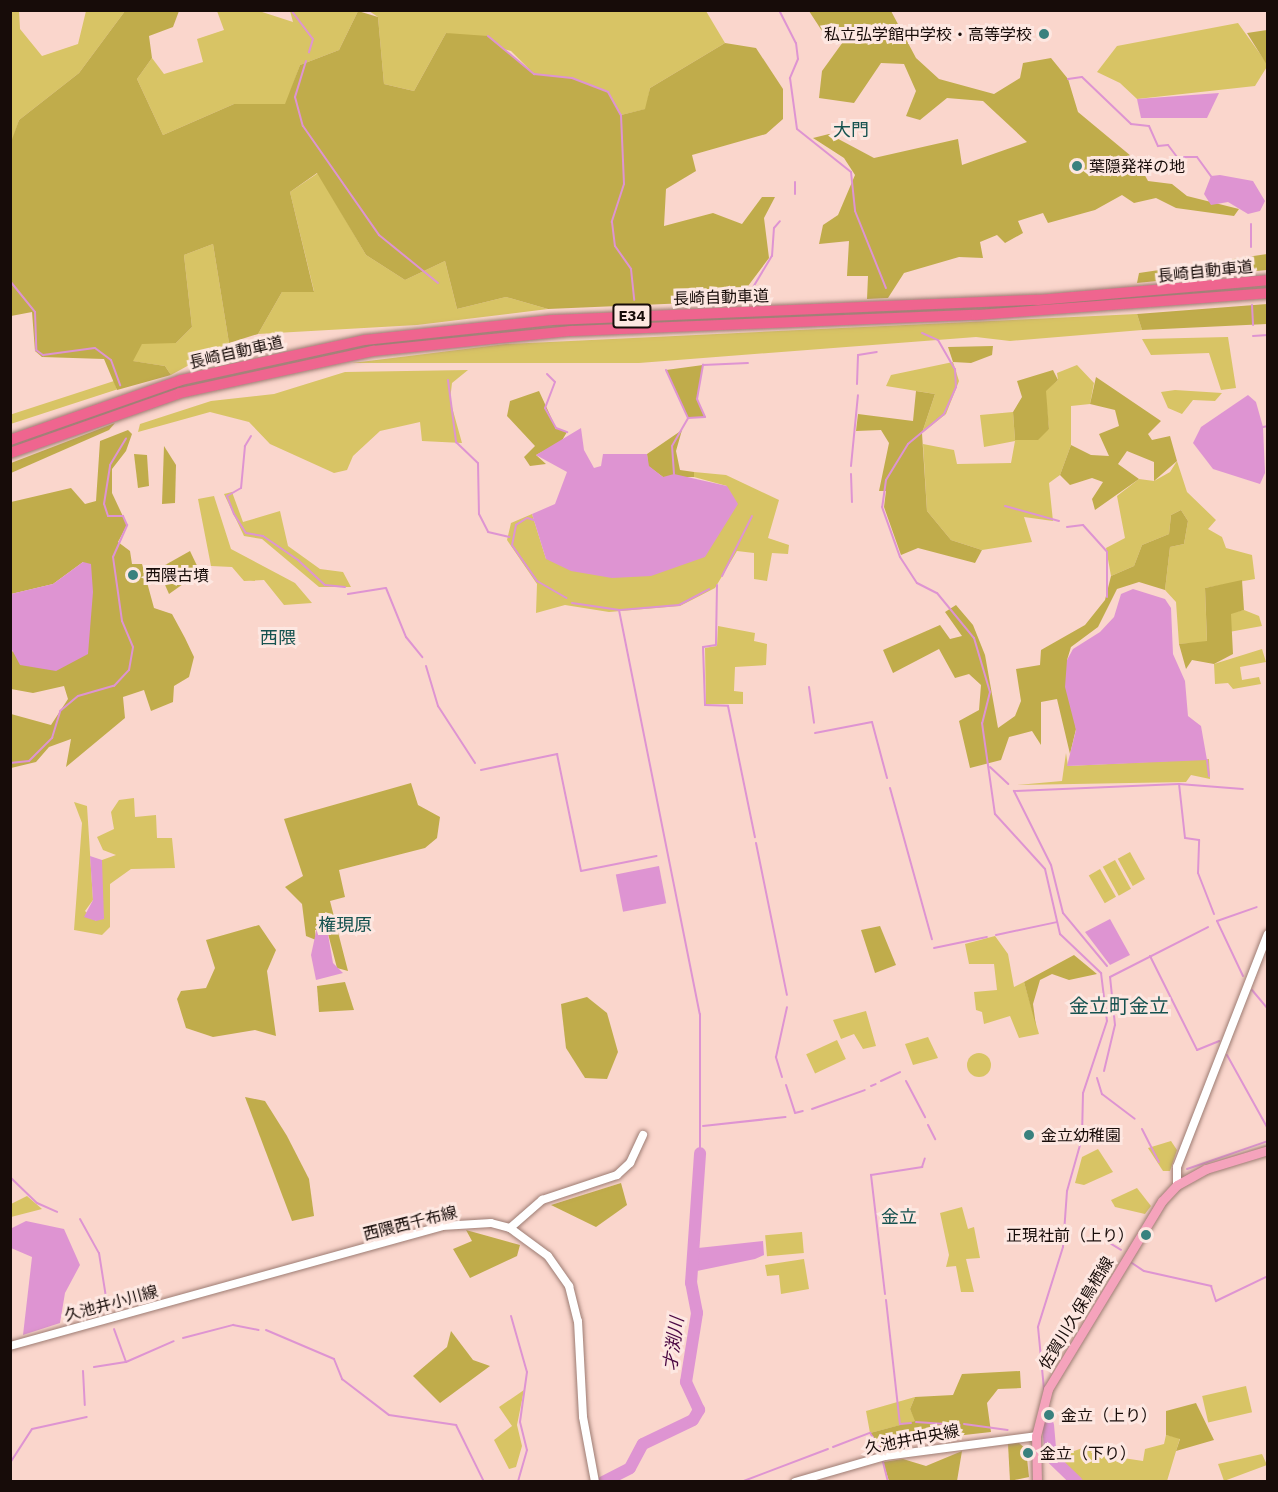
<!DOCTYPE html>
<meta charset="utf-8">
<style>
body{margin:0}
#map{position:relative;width:1278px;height:1492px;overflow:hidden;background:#fad6cc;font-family:"IBM Plex Sans","Noto Sans JP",sans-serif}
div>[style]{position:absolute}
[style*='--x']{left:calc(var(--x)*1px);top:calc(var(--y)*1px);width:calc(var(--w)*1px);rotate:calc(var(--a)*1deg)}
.green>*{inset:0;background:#d8c465;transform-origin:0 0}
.round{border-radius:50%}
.forest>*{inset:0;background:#c0ac4b}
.water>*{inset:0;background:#de94d2;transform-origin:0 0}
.stream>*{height:2px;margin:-1px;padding:0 1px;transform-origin:1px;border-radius:1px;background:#de94d2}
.river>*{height:12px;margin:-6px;padding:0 6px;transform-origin:6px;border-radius:6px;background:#de94d2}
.roads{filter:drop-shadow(0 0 2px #9d7c73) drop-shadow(0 0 2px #9d7c73)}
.tertiary>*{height:8px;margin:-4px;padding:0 4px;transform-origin:4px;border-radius:4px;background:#fff}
.primary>*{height:9px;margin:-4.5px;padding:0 4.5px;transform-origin:4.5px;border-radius:4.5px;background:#f5a3bc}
.motorway>*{height:10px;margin:-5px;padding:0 5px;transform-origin:5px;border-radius:5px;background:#ef658f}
.dots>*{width:16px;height:16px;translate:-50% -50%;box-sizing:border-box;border:3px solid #fde7e1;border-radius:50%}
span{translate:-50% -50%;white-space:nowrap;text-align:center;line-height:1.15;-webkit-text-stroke:6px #fde7e1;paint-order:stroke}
.shield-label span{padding:2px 4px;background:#fde7e1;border:2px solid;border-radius:4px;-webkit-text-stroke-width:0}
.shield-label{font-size:15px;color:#170c09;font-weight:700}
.poi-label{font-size:16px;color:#170c09}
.right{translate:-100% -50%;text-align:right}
.left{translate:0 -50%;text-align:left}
.street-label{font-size:16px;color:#170c09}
.neighbourhood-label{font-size:18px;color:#15524f}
.water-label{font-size:18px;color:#4a0743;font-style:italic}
.quarter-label{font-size:20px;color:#15524f}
.frame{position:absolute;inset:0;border:12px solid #170c09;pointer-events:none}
</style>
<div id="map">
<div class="green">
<div style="clip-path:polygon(11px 11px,19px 11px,20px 29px,42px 56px,78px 44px,86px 11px,125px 11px,79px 73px,19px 120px,11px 145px)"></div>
<div style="clip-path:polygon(217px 11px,259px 11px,293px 22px,290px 11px,358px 11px,339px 50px,300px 65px,286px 104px,234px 104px,163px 135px,137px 79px,152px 58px,164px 74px,203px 62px,197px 39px,224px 30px)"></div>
<div style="clip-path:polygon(369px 11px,706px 11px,725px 43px,650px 88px,646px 109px,621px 115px,572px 78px,534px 74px,511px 51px,446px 33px,414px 91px,384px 84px,378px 17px)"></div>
<div style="clip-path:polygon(1238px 23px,1268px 65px,1255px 86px,1137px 99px,1120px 83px,1097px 72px,1117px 46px)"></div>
<div style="clip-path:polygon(318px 173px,366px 255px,405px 280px,445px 261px,457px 309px,506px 297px,548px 309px,417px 325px,258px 334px,282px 292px,314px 291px,290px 192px)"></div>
<div style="clip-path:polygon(213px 244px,229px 343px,171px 375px,165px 366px,132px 361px,142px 343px,176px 343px,192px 327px,184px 255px)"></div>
<div style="clip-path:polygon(1137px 314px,1142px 330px,1010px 341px,976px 337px,639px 363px,352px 363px,506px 344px)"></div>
<div style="clip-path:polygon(1228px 337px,1236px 388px,1221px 390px,1209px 353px,1151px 355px,1142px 339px)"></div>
<div style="clip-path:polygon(953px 362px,959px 381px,946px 414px,922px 433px,935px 394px,886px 386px,891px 375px)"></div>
<div style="clip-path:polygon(1077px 365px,1094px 383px,1090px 404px,1071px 406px,1071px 445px,1060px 475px,1049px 483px,1053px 521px,1024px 517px,1032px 542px,982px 550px,951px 540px,927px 511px,923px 444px,954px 450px,957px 464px,1011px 463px,1015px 441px,984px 447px,980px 415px,1013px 412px,1015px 440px,1049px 429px,1045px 391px,1058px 380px,1057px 373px)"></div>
<div style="clip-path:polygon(468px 370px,452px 383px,450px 400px,462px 443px,422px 441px,420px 422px,380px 431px,353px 456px,347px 470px,334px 473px,270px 444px,249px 422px,210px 412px,138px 432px,140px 424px,211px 401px,274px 394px,345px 372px)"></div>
<div style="left:114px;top:381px;width:9px;height:110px;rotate:72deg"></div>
<div style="clip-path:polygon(1175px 390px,1222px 393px,1215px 401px,1193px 400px,1182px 414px,1168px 408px,1161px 392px)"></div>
<div style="clip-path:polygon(1177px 461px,1187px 492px,1216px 520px,1208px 529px,1222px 537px,1226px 548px,1252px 555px,1255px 579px,1205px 588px,1207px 642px,1179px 644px,1176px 602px,1165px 590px,1170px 547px,1184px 544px,1188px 521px,1181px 510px,1171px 515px,1169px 534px,1142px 545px,1134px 566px,1111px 576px,1106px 548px,1125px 538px,1117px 496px,1139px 479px,1154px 481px,1170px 472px)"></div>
<div style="clip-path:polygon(694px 472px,726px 475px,779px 500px,768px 538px,789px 545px,788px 554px,772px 553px,767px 581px,754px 579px,754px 553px,737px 551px,715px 588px,680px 606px,609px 612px,565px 605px,536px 613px,537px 584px,507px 540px,511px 523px,532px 514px,546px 559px,727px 486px,694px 477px)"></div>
<div style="clip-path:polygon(232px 492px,243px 522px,280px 511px,288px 546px,320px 569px,343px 572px,351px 587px,319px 587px,262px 539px,244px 536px,224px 494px)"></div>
<div style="clip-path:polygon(214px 496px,231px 549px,295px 583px,312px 603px,284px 605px,264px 580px,244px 581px,232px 567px,211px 566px,198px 499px)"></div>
<div style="clip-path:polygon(1244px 610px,1259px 616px,1262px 626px,1229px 632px,1231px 613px)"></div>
<div style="clip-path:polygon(718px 626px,755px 633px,754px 641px,767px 644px,766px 665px,735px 667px,734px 691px,743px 692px,743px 704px,706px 704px,705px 648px,717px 646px)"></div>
<div style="clip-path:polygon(1262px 649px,1266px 662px,1240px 667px,1242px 680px,1259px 677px,1261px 684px,1233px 689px,1228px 683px,1215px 684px,1214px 664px)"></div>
<div style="clip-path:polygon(1066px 753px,1068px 766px,1209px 759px,1210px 779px,1191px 775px,1186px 782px,1017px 785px,1062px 781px)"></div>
<div style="clip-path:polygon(134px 798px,135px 817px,156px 815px,157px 838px,172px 838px,175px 868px,131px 869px,110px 884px,110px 927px,102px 935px,74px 930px,82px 823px,74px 802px,87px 806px,93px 900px,85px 911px,96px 921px,102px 860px,116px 855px,103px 850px,97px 837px,114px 829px,111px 812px,119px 800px)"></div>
<div style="left:1130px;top:852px;width:31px;height:14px;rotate:61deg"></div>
<div style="left:1115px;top:860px;width:33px;height:14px;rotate:61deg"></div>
<div style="left:1100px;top:869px;width:32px;height:13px;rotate:60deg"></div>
<div style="clip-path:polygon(995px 936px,1008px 954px,1014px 987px,1024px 982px,1039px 1034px,1019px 1038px,1010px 1016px,984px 1024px,982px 1012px,976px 1010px,974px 992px,997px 990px,994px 964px,969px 964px,965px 944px)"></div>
<div style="clip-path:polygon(866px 1011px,876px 1046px,863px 1049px,854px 1034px,841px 1039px,833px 1020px)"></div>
<div style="clip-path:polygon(928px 1037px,938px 1058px,913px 1065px,905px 1044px)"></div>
<div style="left:837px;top:1040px;width:21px;height:34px;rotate:65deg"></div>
<div class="round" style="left:967px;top:1053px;width:24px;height:24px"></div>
<div style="clip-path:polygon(1171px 1141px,1177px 1150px,1170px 1171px,1163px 1171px,1148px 1148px)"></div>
<div style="clip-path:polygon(1098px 1149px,1113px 1172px,1084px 1185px,1075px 1183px,1082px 1157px)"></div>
<div style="clip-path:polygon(1137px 1188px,1151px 1206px,1145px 1214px,1115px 1207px,1111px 1200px)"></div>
<div style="clip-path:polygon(27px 1196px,42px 1209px,11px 1217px,11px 1204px)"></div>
<div style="clip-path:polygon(962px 1207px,968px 1229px,974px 1227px,980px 1258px,966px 1259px,974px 1292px,961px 1292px,956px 1266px,946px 1267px,949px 1255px,940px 1213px)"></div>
<div style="left:802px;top:1232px;width:21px;height:37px;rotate:85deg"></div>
<div style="clip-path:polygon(804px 1259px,809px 1289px,781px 1294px,779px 1275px,767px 1276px,765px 1265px)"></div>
<div style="left:1246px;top:1386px;width:27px;height:45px;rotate:77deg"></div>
<div style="clip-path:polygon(524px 1390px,517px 1425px,522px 1446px,516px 1467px,509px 1469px,494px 1440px,512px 1426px,499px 1407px)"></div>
<div style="clip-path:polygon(915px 1397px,910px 1409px,916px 1421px,870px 1433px,866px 1411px)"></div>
<div style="clip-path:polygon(1166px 1435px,1180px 1438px,1167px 1481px,1079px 1481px,1054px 1458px,1094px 1444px,1103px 1455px,1143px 1461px,1145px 1449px,1164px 1444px)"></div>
<div style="clip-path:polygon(1262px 1454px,1267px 1465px,1224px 1481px,1218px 1464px)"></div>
</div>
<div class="forest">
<div style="clip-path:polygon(125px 11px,179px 11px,173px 27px,149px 36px,152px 58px,137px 79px,163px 135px,234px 104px,285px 104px,300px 65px,339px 50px,358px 11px,378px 17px,384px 84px,414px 91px,446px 33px,488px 36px,534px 74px,572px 78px,608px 92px,621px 115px,645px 109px,650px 88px,725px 43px,756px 48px,783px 89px,783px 119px,766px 134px,692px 155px,696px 171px,666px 189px,664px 226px,713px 213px,742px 224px,762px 197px,775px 197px,764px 218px,769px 258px,748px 286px,718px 292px,711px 302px,548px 309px,506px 297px,457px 309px,445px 261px,405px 280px,366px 255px,317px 173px,290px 192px,314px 292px,282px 292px,258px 334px,229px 343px,213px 244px,184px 255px,192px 327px,176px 343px,142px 344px,133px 361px,165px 366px,171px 375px,117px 390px,104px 359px,42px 357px,35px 351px,32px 312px,11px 316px,10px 145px,19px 120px,79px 73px)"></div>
<div style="clip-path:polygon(809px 11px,891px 11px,916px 58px,939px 79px,994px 94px,1020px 78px,1023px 63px,1051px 58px,1068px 79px,1078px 112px,1137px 161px,1148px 181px,1172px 184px,1187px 196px,1239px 209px,1234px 216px,1176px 208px,1156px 198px,1134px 203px,1122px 195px,1095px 210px,1048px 223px,1043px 213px,1018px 221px,1023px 233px,1005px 243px,997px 235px,980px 242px,983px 258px,959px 257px,904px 273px,888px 298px,867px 299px,868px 276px,847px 276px,849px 241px,819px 244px,823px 225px,838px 215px,855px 175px,844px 158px,813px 138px,829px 134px,874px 158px,958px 139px,962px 165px,1027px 142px,983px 101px,947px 98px,920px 120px,906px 116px,916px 91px,904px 64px,881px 63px,854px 103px,819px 98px,822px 71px,848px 35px,822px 31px)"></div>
<div style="clip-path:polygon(1267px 30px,1268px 30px,1267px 65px,1247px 33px)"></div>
<div style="clip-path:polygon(1267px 254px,1267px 270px,1137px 283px,1139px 273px)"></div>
<div style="clip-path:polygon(1267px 304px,1267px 324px,1142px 330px,1137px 314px)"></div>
<div style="clip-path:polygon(993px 346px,992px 355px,971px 363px,953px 362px,948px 347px)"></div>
<div style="clip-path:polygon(703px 365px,697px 399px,705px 417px,688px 418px,666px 370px)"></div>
<div style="clip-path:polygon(1053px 370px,1058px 380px,1046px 391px,1049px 429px,1038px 440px,1015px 440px,1013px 412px,1022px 397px,1017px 381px)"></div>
<div style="clip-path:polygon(1096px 377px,1161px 421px,1148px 434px,1152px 440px,1170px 436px,1177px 461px,1154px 481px,1154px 462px,1127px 451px,1118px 464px,1139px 479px,1095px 510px,1092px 499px,1103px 482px,1092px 478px,1070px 485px,1060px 475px,1071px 445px,1091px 455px,1109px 456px,1099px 434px,1119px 426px,1115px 410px,1090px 404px)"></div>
<div style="clip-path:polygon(539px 391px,556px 428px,567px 432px,561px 442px,536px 455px,546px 464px,530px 466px,524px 457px,535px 446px,507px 416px,510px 401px)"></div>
<div style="clip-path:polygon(916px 391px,935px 394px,922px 433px,927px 511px,951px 540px,982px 550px,975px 563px,918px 548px,901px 555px,884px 507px,886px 491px,879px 491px,889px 443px,881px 430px,856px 431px,858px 414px,913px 421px)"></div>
<div style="clip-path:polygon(115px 423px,109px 430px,11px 473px,11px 463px)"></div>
<div style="clip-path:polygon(128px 430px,132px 434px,126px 451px,112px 469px,112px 493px,127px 525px,118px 542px,130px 551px,132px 564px,142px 564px,154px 608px,172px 614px,185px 638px,194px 657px,189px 677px,174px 686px,173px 702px,151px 711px,144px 690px,123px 697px,125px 718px,66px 767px,71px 739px,49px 747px,36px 762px,11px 768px,11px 714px,51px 725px,68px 699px,64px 686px,33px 693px,11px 689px,10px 648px,13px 652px,87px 654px,83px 562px,53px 584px,11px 594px,11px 502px,71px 488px,85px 504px,96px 501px,100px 441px)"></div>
<div style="clip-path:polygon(682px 430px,676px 451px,680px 470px,694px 472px,694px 477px,663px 477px,648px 466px,647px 454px)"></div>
<div style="clip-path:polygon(164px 446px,176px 465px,175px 503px,162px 504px)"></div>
<div style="clip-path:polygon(134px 454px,147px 455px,149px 486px,138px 488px)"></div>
<div style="clip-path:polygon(1181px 510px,1188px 521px,1184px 544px,1170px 547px,1165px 590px,1139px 582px,1117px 589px,1098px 627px,1071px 647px,1067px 660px,1076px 729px,1070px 754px,1057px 699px,1041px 702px,1041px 745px,1032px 731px,1009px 737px,1001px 760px,970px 768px,959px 721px,979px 710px,981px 685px,969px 674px,955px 678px,939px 649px,893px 673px,883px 650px,940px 625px,950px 639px,962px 636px,945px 612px,956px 605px,973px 625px,985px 655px,998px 728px,1015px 716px,1021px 701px,1016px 669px,1040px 665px,1041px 650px,1085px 625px,1105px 600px,1111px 576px,1134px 566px,1142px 545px,1169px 534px,1171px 515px)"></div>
<div style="clip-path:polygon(190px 551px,200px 572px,169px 594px,158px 569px)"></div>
<div style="clip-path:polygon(1242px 580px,1244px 610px,1231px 614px,1233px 654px,1214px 664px,1192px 660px,1186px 669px,1179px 644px,1207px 641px,1205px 588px)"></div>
<div style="clip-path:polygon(411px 783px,418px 805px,440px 817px,437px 838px,425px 848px,339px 870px,345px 897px,330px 901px,348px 971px,337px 968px,327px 930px,315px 930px,316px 940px,306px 936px,302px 904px,285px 887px,303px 876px,284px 819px)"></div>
<div style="clip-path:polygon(259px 925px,276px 950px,267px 971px,276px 1036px,255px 1030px,213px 1037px,186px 1028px,177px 999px,181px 991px,206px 988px,215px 968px,206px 940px)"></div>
<div style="clip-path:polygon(880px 926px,896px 965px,875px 973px,861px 930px)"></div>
<div style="clip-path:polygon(1074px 955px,1097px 974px,1069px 980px,1052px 974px,1040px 980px,1033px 1004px,1036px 1026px,1024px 982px)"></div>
<div style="clip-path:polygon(345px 982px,354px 1010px,319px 1012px,317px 986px)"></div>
<div style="clip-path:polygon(587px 997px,607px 1013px,618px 1052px,607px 1079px,585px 1078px,566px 1048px,561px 1004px)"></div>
<div style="clip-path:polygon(245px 1097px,265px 1101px,287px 1136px,309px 1179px,314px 1216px,292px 1221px)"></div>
<div style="clip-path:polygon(621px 1183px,627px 1205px,596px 1227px,551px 1205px)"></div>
<div style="clip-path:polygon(466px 1230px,520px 1245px,517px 1256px,470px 1278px,453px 1249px,472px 1241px)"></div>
<div style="clip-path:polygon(451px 1331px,473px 1360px,490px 1366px,440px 1403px,413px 1376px,447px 1347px)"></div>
<div style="clip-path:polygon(1020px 1371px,1021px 1388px,998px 1389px,987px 1403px,991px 1432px,920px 1440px,882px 1451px,870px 1433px,915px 1421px,910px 1409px,915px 1397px,953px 1395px,962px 1374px)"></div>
<div style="clip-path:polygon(1196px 1403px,1214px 1440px,1176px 1451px,1180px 1439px,1166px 1435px,1166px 1411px)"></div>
<div style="clip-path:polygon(1019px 1443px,1026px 1449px,1029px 1477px,1010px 1481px,1008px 1444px)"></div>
<div style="clip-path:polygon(962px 1451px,957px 1481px,889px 1481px,883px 1462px,903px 1459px,926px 1466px)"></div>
</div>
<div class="water">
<div style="clip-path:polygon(1219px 93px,1207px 118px,1141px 118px,1137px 99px)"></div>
<div style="clip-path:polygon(1220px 175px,1253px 181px,1265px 201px,1260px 211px,1248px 214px,1228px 202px,1211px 205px,1204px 194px,1211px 176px)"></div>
<div style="clip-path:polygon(1248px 395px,1256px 402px,1263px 427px,1265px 473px,1260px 484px,1213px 469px,1193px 443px,1201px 427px)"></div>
<div style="clip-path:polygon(581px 428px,584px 450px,594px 468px,601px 466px,603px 454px,647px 454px,649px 466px,663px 477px,674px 474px,727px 486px,738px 504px,705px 557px,651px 576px,612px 578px,571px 571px,546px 559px,532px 514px,555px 504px,567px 472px,536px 455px)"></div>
<div style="clip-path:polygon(83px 562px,91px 564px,93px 592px,88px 654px,56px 671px,20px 665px,11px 648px,11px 594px,53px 584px)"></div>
<div style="clip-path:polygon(1133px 589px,1165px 599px,1171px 608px,1173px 654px,1185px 681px,1188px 716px,1201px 726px,1207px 760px,1067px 766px,1076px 730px,1065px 687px,1067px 660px,1073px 649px,1100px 632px,1114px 617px,1121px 594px)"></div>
<div style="clip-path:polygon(90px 856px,102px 860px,104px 919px,96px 921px,84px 917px,93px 900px)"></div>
<div style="left:659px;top:866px;width:38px;height:44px;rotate:79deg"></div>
<div style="clip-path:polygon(1110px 919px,1130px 955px,1110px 965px,1085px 932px)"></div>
<div style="clip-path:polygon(318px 923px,326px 923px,333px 963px,343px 973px,316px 980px,311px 955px)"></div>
<div style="clip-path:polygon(26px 1221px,64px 1229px,80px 1265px,65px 1293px,60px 1323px,23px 1335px,32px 1257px,11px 1248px,10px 1229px)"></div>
<div style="clip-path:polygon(763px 1241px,764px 1255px,755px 1259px,697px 1271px,698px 1248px)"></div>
</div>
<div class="stream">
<div style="--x:291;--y:10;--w:36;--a:53"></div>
<div style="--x:313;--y:39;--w:14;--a:107"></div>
<div style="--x:779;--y:10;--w:37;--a:63"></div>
<div style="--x:796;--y:43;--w:16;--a:83"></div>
<div style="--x:798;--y:59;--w:21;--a:113"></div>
<div style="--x:790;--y:78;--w:51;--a:82.2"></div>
<div style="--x:797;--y:129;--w:69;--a:38.5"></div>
<div style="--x:851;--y:172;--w:39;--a:84"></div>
<div style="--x:855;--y:211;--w:83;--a:68.1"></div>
<div style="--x:488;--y:36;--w:60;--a:39.6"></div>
<div style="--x:534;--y:74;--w:38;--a:6"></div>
<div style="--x:572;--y:78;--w:39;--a:21"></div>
<div style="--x:608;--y:92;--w:26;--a:61"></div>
<div style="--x:621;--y:115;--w:69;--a:87.5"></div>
<div style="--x:624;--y:184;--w:40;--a:108"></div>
<div style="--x:612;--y:222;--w:24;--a:83"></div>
<div style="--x:615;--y:246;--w:28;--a:55"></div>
<div style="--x:631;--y:269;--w:31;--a:84"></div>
<div style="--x:306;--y:61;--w:38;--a:107"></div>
<div style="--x:295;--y:97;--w:30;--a:75"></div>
<div style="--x:303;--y:126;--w:133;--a:55.1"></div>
<div style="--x:379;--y:235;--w:76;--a:39.1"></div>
<div style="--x:1068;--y:79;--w:14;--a:-8"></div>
<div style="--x:1082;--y:77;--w:68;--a:43.8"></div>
<div style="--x:1131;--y:124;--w:18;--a:6"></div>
<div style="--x:1149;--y:126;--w:22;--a:66"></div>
<div style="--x:1158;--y:146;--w:10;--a:-6"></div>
<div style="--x:1168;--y:145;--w:15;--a:53"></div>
<div style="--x:1177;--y:157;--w:20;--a:0"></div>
<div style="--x:1197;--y:157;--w:24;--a:54"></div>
<div style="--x:795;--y:182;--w:12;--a:90"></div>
<div style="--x:1251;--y:224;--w:23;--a:90"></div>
<div style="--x:1251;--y:257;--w:17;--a:87"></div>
<div style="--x:10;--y:281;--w:40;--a:51"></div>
<div style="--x:35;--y:312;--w:38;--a:88"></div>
<div style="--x:36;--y:350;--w:9;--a:36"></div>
<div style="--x:43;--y:355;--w:52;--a:-7.7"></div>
<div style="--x:95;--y:348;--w:20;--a:37"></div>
<div style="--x:111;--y:360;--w:27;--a:70"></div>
<div style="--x:752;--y:289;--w:39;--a:-59"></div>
<div style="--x:772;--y:256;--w:28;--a:-86"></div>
<div style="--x:774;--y:228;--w:9;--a:-49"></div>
<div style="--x:1252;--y:305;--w:20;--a:87"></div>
<div style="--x:922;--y:333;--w:17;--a:24"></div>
<div style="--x:938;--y:340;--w:34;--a:60"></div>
<div style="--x:955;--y:369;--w:18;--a:87"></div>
<div style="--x:956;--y:387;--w:30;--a:114"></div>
<div style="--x:944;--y:414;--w:47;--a:140.2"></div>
<div style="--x:908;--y:444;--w:42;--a:121.4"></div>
<div style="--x:886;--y:480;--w:27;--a:98"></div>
<div style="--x:882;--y:507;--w:53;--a:70.2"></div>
<div style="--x:900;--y:557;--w:31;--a:57"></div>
<div style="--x:917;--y:583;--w:22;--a:27"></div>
<div style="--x:937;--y:593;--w:58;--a:50.6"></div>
<div style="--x:974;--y:638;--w:56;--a:73.5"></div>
<div style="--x:990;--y:692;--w:32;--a:104"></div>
<div style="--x:982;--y:723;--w:92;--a:81.9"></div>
<div style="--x:995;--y:814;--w:74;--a:47.7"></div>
<div style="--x:1045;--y:869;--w:67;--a:77"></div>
<div style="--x:1060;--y:934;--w:57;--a:43.6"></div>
<div style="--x:1101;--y:973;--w:48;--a:82.9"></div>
<div style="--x:1107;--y:1021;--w:76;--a:108.4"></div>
<div style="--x:1083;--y:1093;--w:45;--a:91.3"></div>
<div style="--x:1082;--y:1138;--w:55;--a:105.8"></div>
<div style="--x:1067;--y:1191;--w:56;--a:94.1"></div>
<div style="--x:1063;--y:1247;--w:84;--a:107.4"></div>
<div style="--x:1038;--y:1327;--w:62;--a:84.5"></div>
<div style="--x:1253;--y:336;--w:15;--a:-4"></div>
<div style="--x:666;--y:370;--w:53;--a:65.4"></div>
<div style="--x:547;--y:374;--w:11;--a:45"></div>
<div style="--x:555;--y:382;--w:28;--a:111"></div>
<div style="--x:545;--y:408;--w:23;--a:61"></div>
<div style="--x:556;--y:428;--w:12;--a:20"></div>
<div style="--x:448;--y:380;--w:63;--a:82.6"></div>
<div style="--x:456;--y:442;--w:30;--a:44"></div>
<div style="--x:478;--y:463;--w:51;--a:88.9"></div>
<div style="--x:479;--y:514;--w:20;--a:63"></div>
<div style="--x:488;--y:532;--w:22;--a:13"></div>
<div style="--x:857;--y:384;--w:29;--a:-88"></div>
<div style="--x:858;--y:355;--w:19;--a:-9"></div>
<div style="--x:1263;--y:427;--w:5;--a:-11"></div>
<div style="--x:251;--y:436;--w:12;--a:121"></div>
<div style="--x:245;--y:446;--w:42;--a:95.4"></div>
<div style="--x:241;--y:488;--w:16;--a:150"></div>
<div style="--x:227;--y:496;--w:19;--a:69"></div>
<div style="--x:234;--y:514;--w:22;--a:58"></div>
<div style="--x:246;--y:533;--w:17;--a:10"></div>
<div style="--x:263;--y:536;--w:42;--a:34.4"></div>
<div style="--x:298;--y:560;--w:37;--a:43"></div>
<div style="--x:325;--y:585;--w:20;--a:6"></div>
<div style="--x:851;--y:466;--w:71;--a:-84.4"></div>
<div style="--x:674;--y:474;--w:28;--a:-94"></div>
<div style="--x:672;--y:446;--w:32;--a:-60"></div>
<div style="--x:688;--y:418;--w:17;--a:-3"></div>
<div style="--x:705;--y:417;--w:20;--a:-114"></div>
<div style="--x:697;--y:399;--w:35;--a:-80"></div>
<div style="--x:703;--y:365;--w:45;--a:-2.5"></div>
<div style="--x:851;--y:474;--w:28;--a:88"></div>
<div style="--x:1005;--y:506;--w:56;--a:15.5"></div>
<div style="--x:537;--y:521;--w:10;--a:-163"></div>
<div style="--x:527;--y:518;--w:13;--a:148"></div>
<div style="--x:516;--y:525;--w:20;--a:101"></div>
<div style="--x:512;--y:545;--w:44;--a:55.2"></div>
<div style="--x:537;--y:581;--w:34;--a:30"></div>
<div style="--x:1067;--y:527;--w:16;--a:-7"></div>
<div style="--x:1083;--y:525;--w:36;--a:48"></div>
<div style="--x:1107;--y:552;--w:45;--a:90"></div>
<div style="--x:722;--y:576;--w:67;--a:-63.4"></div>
<div style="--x:717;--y:585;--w:60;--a:91"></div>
<div style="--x:716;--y:645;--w:13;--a:171"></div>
<div style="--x:703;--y:647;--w:58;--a:88"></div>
<div style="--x:705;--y:705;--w:23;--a:2"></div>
<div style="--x:728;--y:706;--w:134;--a:78.4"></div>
<div style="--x:348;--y:594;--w:38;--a:-9"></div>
<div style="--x:386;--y:588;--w:53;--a:67.8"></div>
<div style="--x:406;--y:637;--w:26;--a:51"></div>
<div style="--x:572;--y:603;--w:48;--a:8.5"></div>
<div style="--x:619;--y:610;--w:412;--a:78.7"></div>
<div style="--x:700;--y:1014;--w:139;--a:90"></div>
<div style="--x:620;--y:610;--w:59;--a:-4.8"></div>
<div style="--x:679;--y:605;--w:34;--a:-28"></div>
<div style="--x:426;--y:666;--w:42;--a:73.3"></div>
<div style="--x:438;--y:706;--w:68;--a:57"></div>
<div style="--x:809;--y:687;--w:36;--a:82"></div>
<div style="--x:815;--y:733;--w:58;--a:-10.9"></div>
<div style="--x:872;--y:722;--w:58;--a:75"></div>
<div style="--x:1207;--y:760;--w:16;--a:83"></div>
<div style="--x:10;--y:763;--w:19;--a:-6"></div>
<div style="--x:29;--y:761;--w:33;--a:-45"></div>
<div style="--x:52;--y:738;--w:28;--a:-73"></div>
<div style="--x:60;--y:711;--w:23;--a:-40"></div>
<div style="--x:78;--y:696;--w:37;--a:-16"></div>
<div style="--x:114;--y:686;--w:22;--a:-47"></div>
<div style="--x:129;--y:670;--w:23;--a:-80"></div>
<div style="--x:133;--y:647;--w:28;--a:-113"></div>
<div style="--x:122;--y:621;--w:65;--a:-98"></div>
<div style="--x:113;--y:557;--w:35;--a:-66"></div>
<div style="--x:127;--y:525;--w:10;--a:-114"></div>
<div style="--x:123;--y:516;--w:15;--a:180"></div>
<div style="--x:108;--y:516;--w:13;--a:-108"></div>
<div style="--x:104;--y:504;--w:39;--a:-81"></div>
<div style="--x:110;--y:465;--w:31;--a:-59"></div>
<div style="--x:990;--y:767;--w:25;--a:43"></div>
<div style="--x:481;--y:770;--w:78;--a:-11.9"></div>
<div style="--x:557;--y:754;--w:119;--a:78.4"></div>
<div style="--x:581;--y:871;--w:77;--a:-11.2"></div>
<div style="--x:890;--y:788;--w:157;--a:74.5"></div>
<div style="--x:756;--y:843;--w:155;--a:78.5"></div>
<div style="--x:1214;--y:914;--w:44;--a:-111.3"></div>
<div style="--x:1198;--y:873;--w:33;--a:-88"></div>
<div style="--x:1199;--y:840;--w:14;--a:-172"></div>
<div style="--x:1185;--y:838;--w:54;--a:-96.3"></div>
<div style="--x:1179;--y:784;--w:64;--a:4.5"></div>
<div style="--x:996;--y:935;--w:62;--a:-12"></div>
<div style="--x:934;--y:948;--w:54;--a:-11.7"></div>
<div style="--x:1150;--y:956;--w:105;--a:63.4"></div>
<div style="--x:1197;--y:1050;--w:24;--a:-22"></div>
<div style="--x:1107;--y:966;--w:69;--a:-129.7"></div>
<div style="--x:1063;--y:913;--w:49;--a:-104"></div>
<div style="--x:1051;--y:865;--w:83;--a:-116.6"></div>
<div style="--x:1014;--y:791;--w:165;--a:-2.4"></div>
<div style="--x:1243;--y:976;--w:61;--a:-115.3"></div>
<div style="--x:1217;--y:921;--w:42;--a:-19.3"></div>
<div style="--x:1252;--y:990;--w:25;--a:50"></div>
<div style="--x:1227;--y:1055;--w:85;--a:61"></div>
<div style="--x:1104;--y:1071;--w:47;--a:-76.6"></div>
<div style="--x:1115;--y:1025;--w:48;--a:-95.9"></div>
<div style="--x:1110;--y:977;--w:110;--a:-27"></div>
<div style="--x:782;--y:1077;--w:21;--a:-107"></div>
<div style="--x:776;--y:1057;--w:51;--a:-77.6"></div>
<div style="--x:1097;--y:1078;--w:17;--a:73"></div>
<div style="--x:1102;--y:1094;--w:41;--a:37.1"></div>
<div style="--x:881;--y:1081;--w:21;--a:-25"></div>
<div style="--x:906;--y:1081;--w:41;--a:62.2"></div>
<div style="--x:786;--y:1085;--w:29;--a:72"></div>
<div style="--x:795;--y:1113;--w:8;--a:-14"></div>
<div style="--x:871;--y:1086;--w:5;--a:-22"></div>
<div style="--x:812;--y:1109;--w:56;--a:-19.7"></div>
<div style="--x:928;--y:1125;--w:16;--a:63"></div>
<div style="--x:703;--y:1126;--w:83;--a:-6.2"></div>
<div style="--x:1142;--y:1129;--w:37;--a:63"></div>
<div style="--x:1187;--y:1169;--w:86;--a:-19.1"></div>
<div style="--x:10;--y:1177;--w:37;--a:44"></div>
<div style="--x:37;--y:1203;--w:22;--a:24"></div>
<div style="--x:80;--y:1219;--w:39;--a:61"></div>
<div style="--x:99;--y:1253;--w:58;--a:81"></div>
<div style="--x:1084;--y:1239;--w:19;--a:0"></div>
<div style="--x:1103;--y:1239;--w:21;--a:31"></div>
<div style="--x:1132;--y:1263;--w:14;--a:34"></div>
<div style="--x:1144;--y:1271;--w:69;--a:12.6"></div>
<div style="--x:1211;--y:1286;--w:16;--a:72"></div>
<div style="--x:1216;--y:1301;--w:58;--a:-25.7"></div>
<div style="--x:885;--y:1294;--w:120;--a:-96.7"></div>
<div style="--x:871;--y:1175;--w:52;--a:-8.9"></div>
<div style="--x:922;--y:1167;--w:9;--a:-72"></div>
<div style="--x:886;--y:1300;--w:125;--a:83.6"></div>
<div style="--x:900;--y:1424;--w:11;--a:-5"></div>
<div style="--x:511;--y:1316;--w:58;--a:74.1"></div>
<div style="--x:527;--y:1372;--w:50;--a:98"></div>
<div style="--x:520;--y:1422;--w:29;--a:76"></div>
<div style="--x:527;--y:1450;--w:33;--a:106"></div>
<div style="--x:266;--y:1330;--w:74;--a:23.1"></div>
<div style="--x:334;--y:1359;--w:22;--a:68"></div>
<div style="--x:342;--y:1379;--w:59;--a:37.5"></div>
<div style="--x:389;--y:1415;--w:68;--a:8.5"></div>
<div style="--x:456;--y:1425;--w:64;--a:63.8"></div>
<div style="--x:183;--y:1338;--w:52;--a:-14.6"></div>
<div style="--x:233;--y:1325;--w:26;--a:11"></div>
<div style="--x:126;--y:1362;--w:52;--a:-23.6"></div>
<div style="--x:94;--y:1367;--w:32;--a:-9"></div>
<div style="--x:126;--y:1362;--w:35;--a:-110"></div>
<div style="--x:83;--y:1371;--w:34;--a:87"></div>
<div style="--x:1046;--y:1412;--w:13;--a:81"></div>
<div style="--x:916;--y:1422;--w:44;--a:3.9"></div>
<div style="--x:964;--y:1424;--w:44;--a:7.8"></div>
<div style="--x:833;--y:1447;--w:40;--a:-21"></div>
<div style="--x:870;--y:1433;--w:22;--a:56"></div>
<div style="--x:883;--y:1462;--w:21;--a:76"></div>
<div style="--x:10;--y:1463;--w:40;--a:-57.1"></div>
<div style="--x:32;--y:1429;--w:56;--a:-12.3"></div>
<div style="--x:741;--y:1482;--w:93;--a:-20.8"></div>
</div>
<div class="river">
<div style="--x:1048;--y:1425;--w:32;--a:85"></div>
<div style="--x:1051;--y:1457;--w:36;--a:44"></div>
<div style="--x:603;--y:1482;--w:30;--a:-27"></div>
<div style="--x:630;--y:1468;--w:27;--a:-62"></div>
<div style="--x:643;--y:1444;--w:55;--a:-25.6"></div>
<div style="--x:693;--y:1420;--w:12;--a:-59"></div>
<div style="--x:699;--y:1410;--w:31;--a:-115"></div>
<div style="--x:686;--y:1382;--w:70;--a:-80.9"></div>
<div style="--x:697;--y:1313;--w:31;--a:-101"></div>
<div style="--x:691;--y:1283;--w:130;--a:-86"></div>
</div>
<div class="roads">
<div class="tertiary">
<div style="--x:1177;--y:1185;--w:18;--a:-90"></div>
<div style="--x:1177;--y:1167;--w:250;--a:-68.7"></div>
<div style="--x:510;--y:1228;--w:43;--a:-41.2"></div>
<div style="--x:542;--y:1200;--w:79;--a:-18.4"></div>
<div style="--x:617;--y:1175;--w:18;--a:-43"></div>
<div style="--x:630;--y:1163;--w:31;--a:-65"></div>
<div style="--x:10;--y:1346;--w:448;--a:-15.5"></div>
<div style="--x:442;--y:1226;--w:49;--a:-3.5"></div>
<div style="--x:491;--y:1223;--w:20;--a:15"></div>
<div style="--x:510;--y:1228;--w:47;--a:36.4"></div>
<div style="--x:548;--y:1256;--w:37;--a:55"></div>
<div style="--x:569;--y:1286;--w:36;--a:76"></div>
<div style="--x:578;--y:1321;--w:96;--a:87"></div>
<div style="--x:583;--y:1417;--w:66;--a:79.5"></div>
<div style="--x:795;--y:1482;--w:94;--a:-16.1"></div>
<div style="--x:885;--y:1456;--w:152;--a:-7.5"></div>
</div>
<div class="primary">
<div style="--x:1037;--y:1482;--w:46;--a:-91.2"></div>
<div style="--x:1036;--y:1436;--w:49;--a:-75.7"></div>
<div style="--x:1048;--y:1389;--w:220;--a:-58.8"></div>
<div style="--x:1162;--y:1201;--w:22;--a:-47"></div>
<div style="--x:1177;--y:1185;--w:33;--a:-29"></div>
<div style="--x:1206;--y:1169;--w:65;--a:-17"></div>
</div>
<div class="motorway">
<div style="--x:10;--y:440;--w:181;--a:-19.3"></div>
<div style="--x:181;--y:380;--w:188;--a:-12.3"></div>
<div style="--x:365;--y:340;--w:188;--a:-6.1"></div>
<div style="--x:552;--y:320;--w:485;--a:-2.4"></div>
<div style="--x:1037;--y:300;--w:232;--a:-4.9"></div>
<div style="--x:10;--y:453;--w:180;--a:-19.4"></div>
<div style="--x:180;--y:393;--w:198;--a:-12.3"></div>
<div style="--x:373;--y:351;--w:199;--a:-5.8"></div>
<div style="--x:571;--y:331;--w:405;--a:-2.3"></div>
<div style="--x:976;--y:315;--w:293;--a:-4.3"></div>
</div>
</div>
<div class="dots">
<div style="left:1044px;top:34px;background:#39817e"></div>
<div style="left:1077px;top:166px;background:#39817e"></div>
<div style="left:133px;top:575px;background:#39817e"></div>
<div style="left:1029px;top:1135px;background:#39817e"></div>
<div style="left:1146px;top:1235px;background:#39817e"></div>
<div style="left:1049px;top:1415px;background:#39817e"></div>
<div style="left:1028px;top:1453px;background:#39817e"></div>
</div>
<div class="shield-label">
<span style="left:632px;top:316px">E34</span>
</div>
<div class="poi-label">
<span class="right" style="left:1032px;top:34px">私立弘学館中学校・高等学校</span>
<span class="left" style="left:1089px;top:166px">葉隠発祥の地</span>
<span class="left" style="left:145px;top:575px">西隈古墳</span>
<span class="left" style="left:1041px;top:1135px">金立幼稚園</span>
<span class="right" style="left:1134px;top:1235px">正現社前（上り）</span>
<span class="left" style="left:1061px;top:1415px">金立（上り）</span>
<span class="left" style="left:1040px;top:1453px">金立（下り）</span>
</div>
<div class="street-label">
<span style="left:1205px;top:271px;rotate:-6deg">長崎自動車道</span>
<span style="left:721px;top:297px;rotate:-2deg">長崎自動車道</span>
<span style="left:236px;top:352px;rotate:-13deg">長崎自動車道</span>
<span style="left:410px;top:1223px;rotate:-14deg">西隈西千布線</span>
<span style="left:111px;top:1303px;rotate:-15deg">久池井小川線</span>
<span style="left:1076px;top:1313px;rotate:-59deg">佐賀川久保鳥栖線</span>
<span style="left:912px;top:1439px;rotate:-11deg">久池井中央線</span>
</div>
<div class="neighbourhood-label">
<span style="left:851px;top:130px">大門</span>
<span style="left:278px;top:638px">西隈</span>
<span style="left:345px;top:925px">権現原</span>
<span style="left:899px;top:1217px">金立</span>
</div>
<div class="water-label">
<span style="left:674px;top:1344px;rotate:-82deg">才渕川</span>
</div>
<div class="quarter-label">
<span style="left:1119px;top:1005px">金立町金立</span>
</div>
<div class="frame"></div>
</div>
